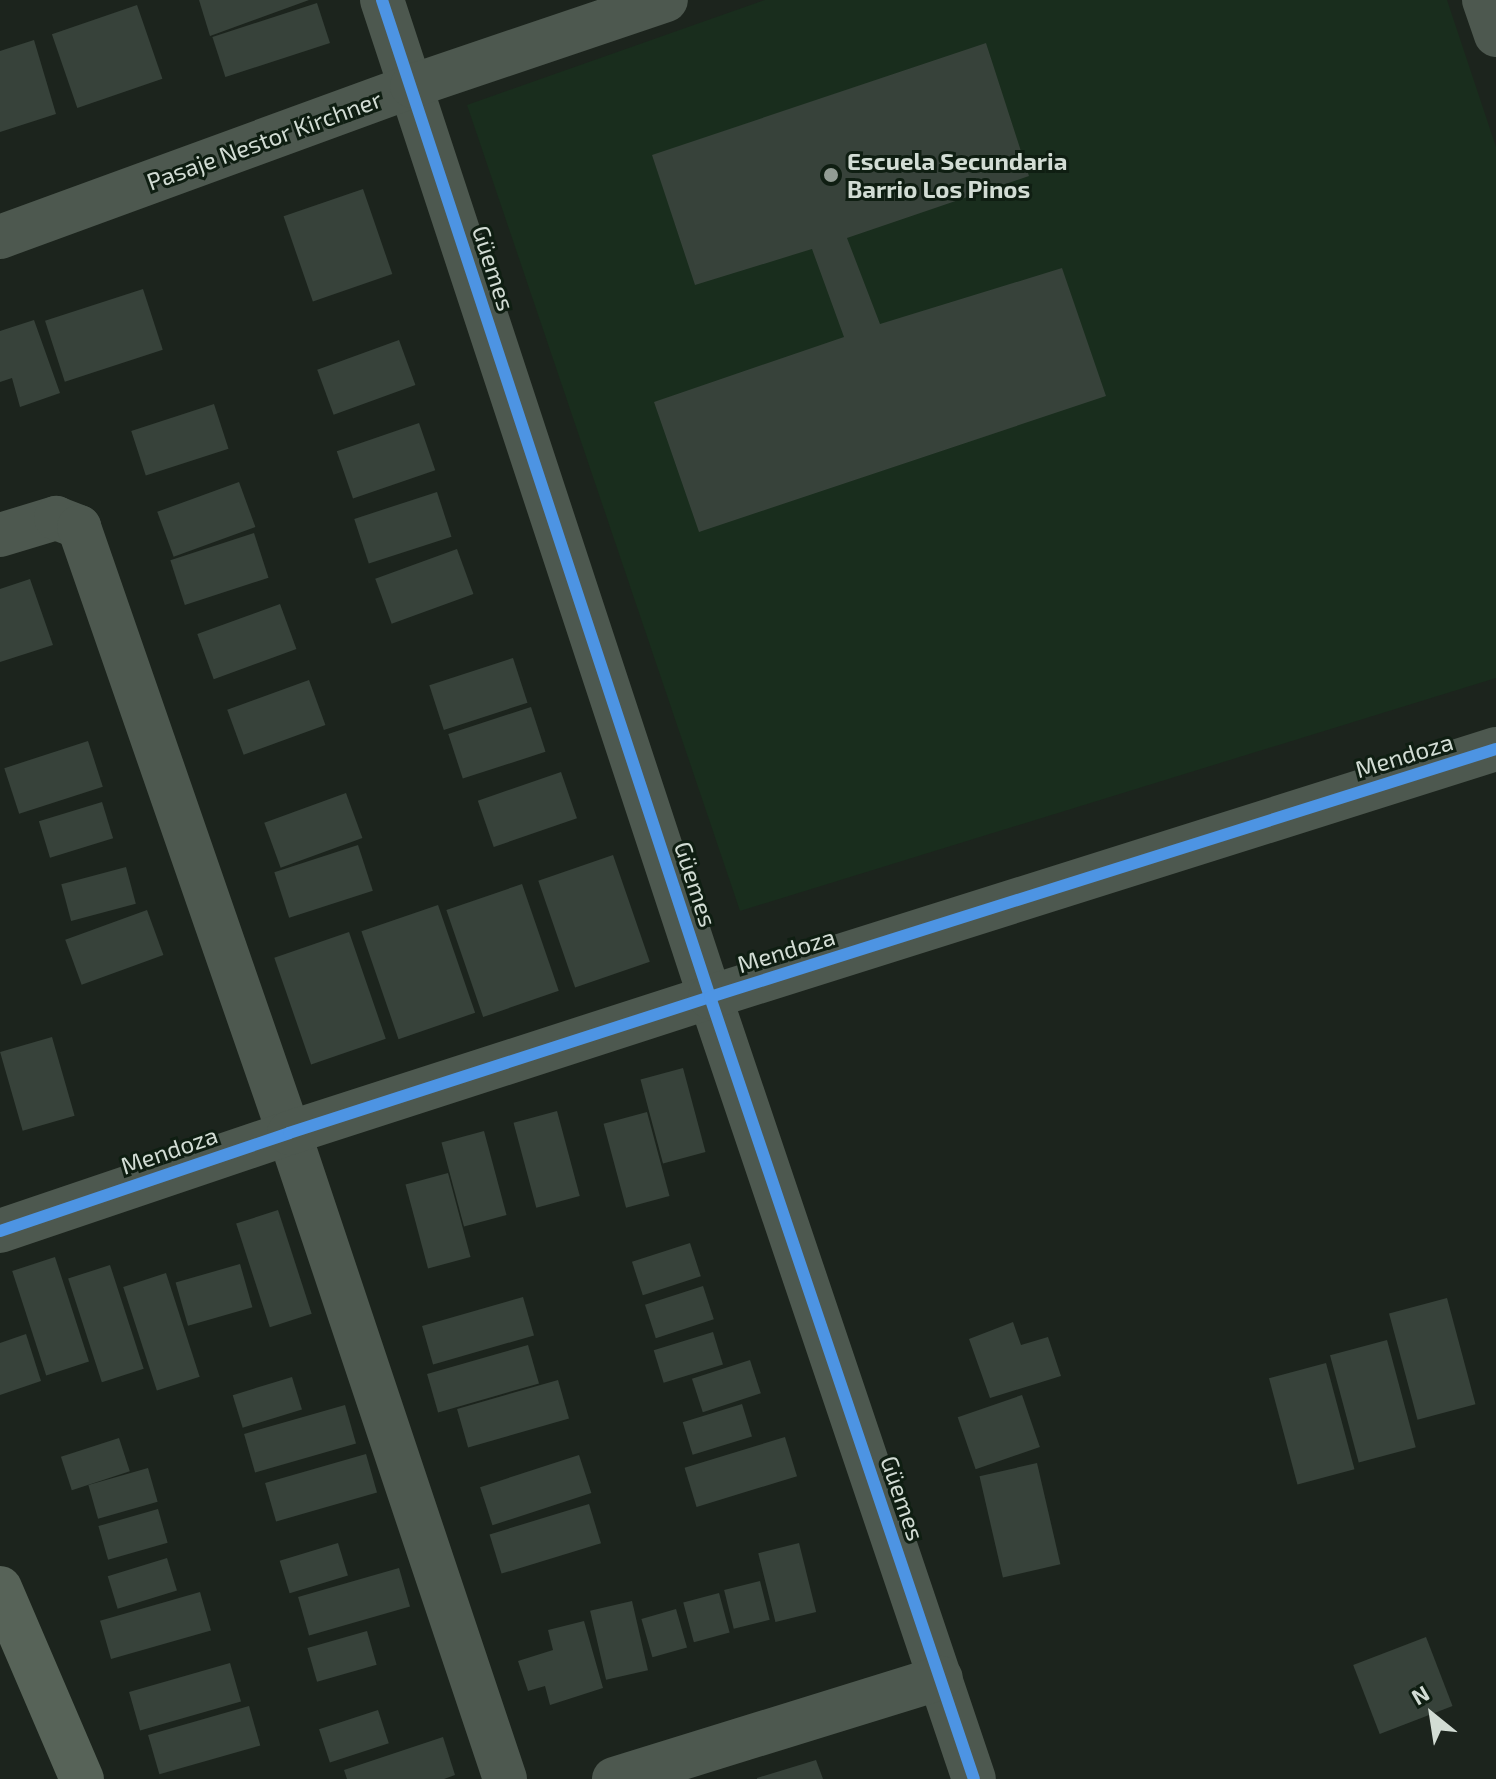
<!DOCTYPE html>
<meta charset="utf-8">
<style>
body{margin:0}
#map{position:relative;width:1496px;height:1779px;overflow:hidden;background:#1c241d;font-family:"Exo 2",sans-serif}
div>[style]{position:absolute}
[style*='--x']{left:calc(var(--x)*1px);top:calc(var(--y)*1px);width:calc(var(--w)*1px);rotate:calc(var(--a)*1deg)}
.built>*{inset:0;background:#192d1d}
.building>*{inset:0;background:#37423a;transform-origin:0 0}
.street>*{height:44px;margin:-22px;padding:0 22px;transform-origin:22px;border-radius:22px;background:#4d584f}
.secondary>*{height:44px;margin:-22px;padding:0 22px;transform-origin:22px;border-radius:22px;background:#576358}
.cycleway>*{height:12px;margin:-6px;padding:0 6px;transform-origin:6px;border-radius:6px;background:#4d94e3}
.dots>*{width:22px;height:22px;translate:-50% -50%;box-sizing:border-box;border:4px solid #0f1e12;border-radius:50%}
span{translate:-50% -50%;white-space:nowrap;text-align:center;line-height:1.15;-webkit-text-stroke:6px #0f1e12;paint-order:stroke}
.street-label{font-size:24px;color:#d2dcd4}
.poi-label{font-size:24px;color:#d2dcd4;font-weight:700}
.left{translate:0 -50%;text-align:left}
.north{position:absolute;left:1392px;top:1675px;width:80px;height:80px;-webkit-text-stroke:6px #0f1e12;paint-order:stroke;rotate:330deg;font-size:22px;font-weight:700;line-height:32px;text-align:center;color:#d2dcd4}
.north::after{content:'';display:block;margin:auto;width:28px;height:36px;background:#d2dcd4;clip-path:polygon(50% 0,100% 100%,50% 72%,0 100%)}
</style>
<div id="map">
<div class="built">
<div style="clip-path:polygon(765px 0,1447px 0,1496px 147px,1496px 678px,740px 911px,467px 105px)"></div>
</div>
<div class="building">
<div style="clip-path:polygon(199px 0,309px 0,210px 36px)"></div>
<div style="left:317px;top:3px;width:42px;height:110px;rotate:72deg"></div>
<div style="left:137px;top:5px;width:78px;height:90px;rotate:71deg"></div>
<div style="clip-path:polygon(34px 40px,56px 114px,0 132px,0 51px)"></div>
<div style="clip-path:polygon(986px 43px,1029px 176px,847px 238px,880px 324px,1062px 268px,1106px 396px,699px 532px,654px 402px,844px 337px,812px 249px,695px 285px,652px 155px)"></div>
<div style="left:363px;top:189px;width:90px;height:84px;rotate:71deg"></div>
<div style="left:143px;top:289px;width:64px;height:103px;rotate:72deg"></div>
<div style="clip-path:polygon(34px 320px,60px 393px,20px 407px,12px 378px,0 382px,0 331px)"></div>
<div style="left:399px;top:340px;width:48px;height:87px;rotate:70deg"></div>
<div style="left:214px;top:404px;width:47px;height:87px;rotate:72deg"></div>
<div style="left:419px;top:423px;width:50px;height:87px;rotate:71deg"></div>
<div style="left:239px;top:482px;width:48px;height:87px;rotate:70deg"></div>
<div style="left:437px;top:492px;width:47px;height:87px;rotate:72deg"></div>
<div style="left:254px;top:533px;width:47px;height:88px;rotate:72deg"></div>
<div style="left:457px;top:549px;width:48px;height:87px;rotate:70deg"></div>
<div style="clip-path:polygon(30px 579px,53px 645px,0 662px,0 589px)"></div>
<div style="left:280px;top:604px;width:48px;height:88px;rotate:70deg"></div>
<div style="left:513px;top:658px;width:47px;height:88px;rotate:72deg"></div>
<div style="left:309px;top:680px;width:48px;height:87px;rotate:70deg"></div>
<div style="left:531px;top:707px;width:47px;height:87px;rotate:72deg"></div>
<div style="left:88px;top:741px;width:48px;height:88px;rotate:72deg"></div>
<div style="left:561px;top:772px;width:49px;height:88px;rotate:71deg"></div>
<div style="left:346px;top:793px;width:48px;height:87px;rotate:70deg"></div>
<div style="left:102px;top:802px;width:38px;height:66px;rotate:73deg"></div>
<div style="left:358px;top:845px;width:48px;height:88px;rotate:72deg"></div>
<div style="left:613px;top:855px;width:113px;height:79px;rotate:71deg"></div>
<div style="left:126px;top:867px;width:38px;height:67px;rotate:75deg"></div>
<div style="left:522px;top:884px;width:113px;height:80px;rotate:71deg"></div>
<div style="left:438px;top:905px;width:114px;height:81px;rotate:71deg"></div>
<div style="left:147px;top:910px;width:48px;height:87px;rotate:70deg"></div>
<div style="left:349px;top:932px;width:113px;height:79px;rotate:71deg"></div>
<div style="left:52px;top:1037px;width:82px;height:54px;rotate:74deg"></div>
<div style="left:683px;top:1068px;width:87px;height:44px;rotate:75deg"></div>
<div style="left:557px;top:1111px;width:88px;height:45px;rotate:75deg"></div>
<div style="left:647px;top:1112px;width:87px;height:45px;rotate:75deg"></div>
<div style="left:484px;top:1131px;width:87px;height:44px;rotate:75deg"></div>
<div style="left:448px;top:1173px;width:87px;height:44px;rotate:75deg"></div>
<div style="left:278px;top:1210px;width:109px;height:44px;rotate:72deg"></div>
<div style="left:690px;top:1243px;width:35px;height:61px;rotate:72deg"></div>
<div style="left:55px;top:1257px;width:110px;height:45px;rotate:72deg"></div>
<div style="left:240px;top:1264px;width:45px;height:67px;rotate:74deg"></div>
<div style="left:110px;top:1265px;width:109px;height:44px;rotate:72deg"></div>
<div style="left:166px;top:1273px;width:109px;height:45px;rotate:72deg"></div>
<div style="left:703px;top:1286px;width:35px;height:61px;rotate:72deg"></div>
<div style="left:523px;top:1297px;width:40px;height:105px;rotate:74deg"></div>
<div style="left:1447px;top:1298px;width:110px;height:60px;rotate:75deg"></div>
<div style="clip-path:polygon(1013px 1322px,1021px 1345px,1048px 1337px,1061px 1376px,990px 1398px,969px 1339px)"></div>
<div style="left:713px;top:1332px;width:34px;height:62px;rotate:73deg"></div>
<div style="clip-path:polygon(26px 1334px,41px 1381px,0 1395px,0 1343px)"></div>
<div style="left:1387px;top:1340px;width:111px;height:59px;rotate:75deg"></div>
<div style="left:528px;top:1345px;width:40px;height:105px;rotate:74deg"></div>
<div style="left:750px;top:1360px;width:35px;height:61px;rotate:72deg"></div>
<div style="left:1326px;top:1363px;width:110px;height:59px;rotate:75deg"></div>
<div style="left:292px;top:1377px;width:34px;height:62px;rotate:73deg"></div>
<div style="left:558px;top:1380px;width:40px;height:105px;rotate:74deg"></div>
<div style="left:1022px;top:1395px;width:55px;height:68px;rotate:71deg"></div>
<div style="left:742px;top:1404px;width:34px;height:62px;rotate:73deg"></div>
<div style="left:345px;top:1405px;width:40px;height:105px;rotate:74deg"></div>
<div style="left:785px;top:1437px;width:41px;height:105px;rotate:73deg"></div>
<div style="left:119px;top:1438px;width:35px;height:61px;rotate:72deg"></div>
<div style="left:366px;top:1454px;width:40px;height:105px;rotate:74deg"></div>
<div style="left:579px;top:1455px;width:40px;height:104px;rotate:72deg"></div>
<div style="left:1037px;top:1463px;width:104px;height:59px;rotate:77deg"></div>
<div style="left:148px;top:1468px;width:35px;height:62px;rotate:74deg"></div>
<div style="left:589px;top:1504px;width:41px;height:104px;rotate:73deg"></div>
<div style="left:158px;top:1509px;width:35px;height:62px;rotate:74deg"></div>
<div style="left:338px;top:1543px;width:34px;height:61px;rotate:73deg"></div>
<div style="left:799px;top:1543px;width:71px;height:42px;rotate:76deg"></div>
<div style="left:167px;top:1558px;width:34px;height:62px;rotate:73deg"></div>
<div style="left:399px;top:1568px;width:40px;height:105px;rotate:74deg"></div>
<div style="left:760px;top:1581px;width:40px;height:37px;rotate:76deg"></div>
<div style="left:200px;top:1592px;width:40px;height:104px;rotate:74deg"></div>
<div style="left:719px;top:1593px;width:41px;height:37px;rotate:75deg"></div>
<div style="left:632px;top:1601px;width:71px;height:43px;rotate:77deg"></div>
<div style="left:676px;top:1609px;width:40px;height:36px;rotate:74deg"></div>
<div style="clip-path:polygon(584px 1621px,603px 1688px,550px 1705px,545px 1686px,528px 1691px,518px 1661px,553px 1650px,548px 1630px)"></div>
<div style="left:367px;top:1631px;width:35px;height:62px;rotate:74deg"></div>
<div style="left:1426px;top:1637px;width:74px;height:78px;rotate:69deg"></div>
<div style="left:230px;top:1663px;width:40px;height:105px;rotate:74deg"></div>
<div style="left:249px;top:1706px;width:41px;height:105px;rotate:74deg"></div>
<div style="left:378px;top:1710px;width:35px;height:62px;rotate:72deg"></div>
<div style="clip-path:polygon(443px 1737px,455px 1775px,444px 1779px,347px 1779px,344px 1770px)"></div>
<div style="clip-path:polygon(816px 1760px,823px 1779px,757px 1779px,757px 1778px)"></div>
</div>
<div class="street">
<div style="--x:382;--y:0;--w:1050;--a:71.79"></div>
<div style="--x:710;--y:997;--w:825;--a:71.35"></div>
<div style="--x:1484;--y:0;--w:37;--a:71"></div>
<div style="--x:0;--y:237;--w:439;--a:-20.1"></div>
<div style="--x:412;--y:86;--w:268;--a:-18.7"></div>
<div style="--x:0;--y:535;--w:59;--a:-16.9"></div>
<div style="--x:56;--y:518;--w:25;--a:21"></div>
<div style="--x:79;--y:527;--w:641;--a:70.89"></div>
<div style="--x:289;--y:1133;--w:681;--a:71.51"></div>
<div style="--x:0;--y:1231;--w:305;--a:-18.7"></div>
<div style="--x:289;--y:1133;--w:442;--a:-17.9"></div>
<div style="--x:710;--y:997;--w:824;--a:-17.51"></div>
<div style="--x:614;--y:1779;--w:342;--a:-17.2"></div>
</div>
<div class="secondary">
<div style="--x:0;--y:1588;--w:208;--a:66.8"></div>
</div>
<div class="cycleway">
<div style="--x:382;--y:0;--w:1050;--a:71.79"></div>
<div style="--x:710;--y:997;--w:825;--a:71.35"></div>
<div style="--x:0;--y:1231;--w:305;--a:-18.7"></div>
<div style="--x:289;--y:1133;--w:442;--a:-17.9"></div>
<div style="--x:710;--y:997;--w:824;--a:-17.51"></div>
</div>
<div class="dots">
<div style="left:831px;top:175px;background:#929c94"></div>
</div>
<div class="street-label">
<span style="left:264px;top:140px;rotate:-20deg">Pasaje Nestor Kirchner</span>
<span style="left:494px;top:268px;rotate:72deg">Güemes</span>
<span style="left:1404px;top:755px;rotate:-17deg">Mendoza</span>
<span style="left:696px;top:884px;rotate:72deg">Güemes</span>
<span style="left:786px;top:950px;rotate:-17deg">Mendoza</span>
<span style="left:169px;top:1150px;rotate:-19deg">Mendoza</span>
<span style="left:903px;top:1498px;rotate:71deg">Güemes</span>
</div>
<div class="poi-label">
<span class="left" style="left:847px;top:175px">Escuela Secundaria<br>Barrio Los Pinos</span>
</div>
<div class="north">N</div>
</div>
